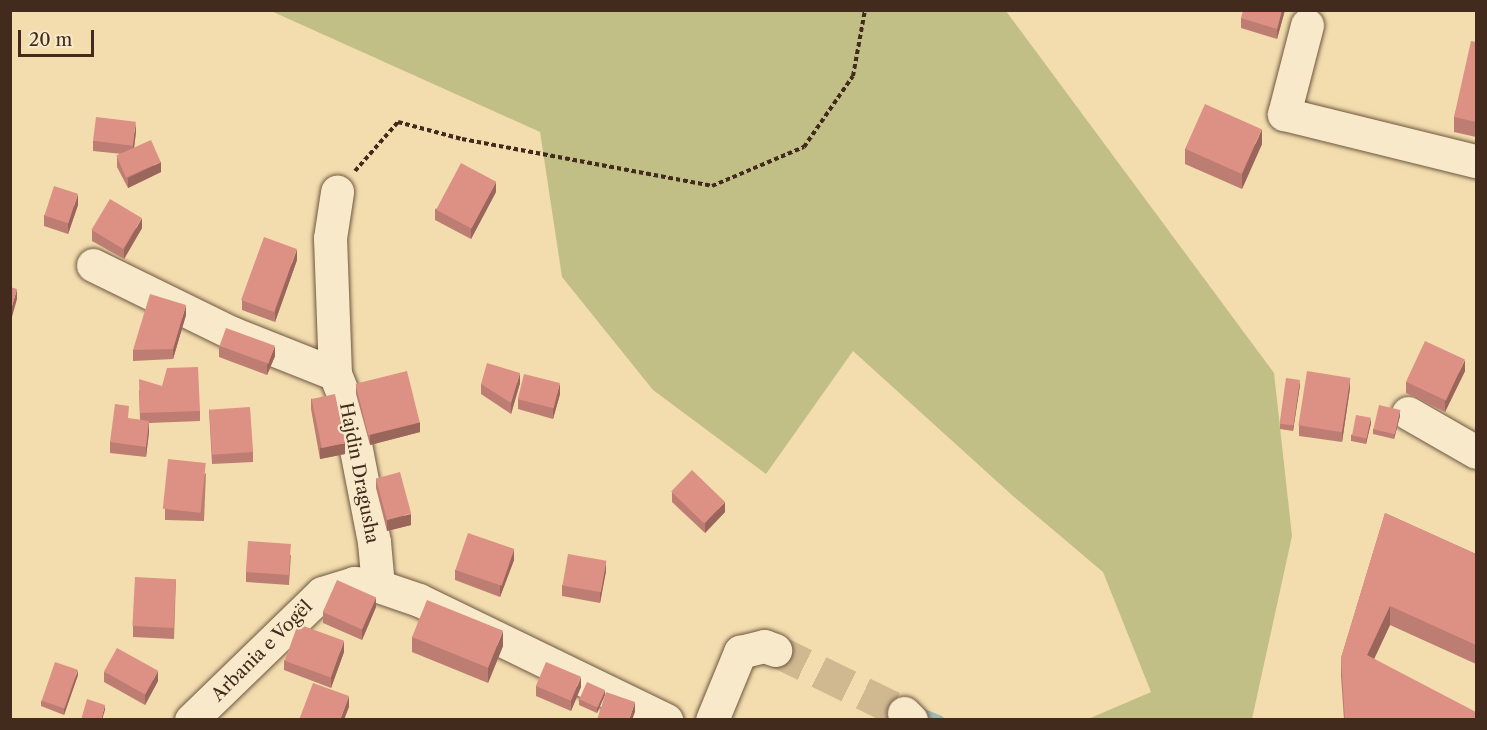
<!DOCTYPE html>
<meta charset="utf-8">
<style>
body{margin:0}
#map{position:relative;width:1487px;height:730px;overflow:hidden;background:#f3ddae;font-family:"Libre Caslon Text",serif}
div>[style]{position:absolute}
[style*='--x']{left:calc(var(--x)*1px);top:calc(var(--y)*1px);width:calc(var(--w)*1px);rotate:calc(var(--a)*1deg)}
.green>*{inset:0;background:#c2bf86}
.stream>*{height:8px;margin:-4px;padding:0 4px;transform-origin:4px;border-radius:4px;background:#9ebab3}
.minor-tunnel>*{height:33px;margin-top:-16.5px;transform-origin:0;background:repeating-linear-gradient(90deg,#d0b991 0 33px,transparent 0 49px)}
.path>*{height:4px;margin-top:-2px;transform-origin:0;background:repeating-linear-gradient(90deg,#422a1c 0 4.5px,transparent 0 7.5px)}
.roads{filter:drop-shadow(0 0 2px #6e5740) drop-shadow(0 0 2px #6e5740)}
.minor>*{height:33px;margin:-16.5px;padding:0 16.5px;transform-origin:16.5px;border-radius:16.5px;background:#f7e9ca}
.wall>*{inset:0;background:#bd7d72}
.shaded-wall>*{inset:0;background:#9a665c}
.building>*{inset:0;background:#dc9184;transform-origin:0 0}
span{translate:-50% -50%;white-space:nowrap;text-align:center;line-height:1.15;-webkit-text-stroke:4.5px #f7e9ca;paint-order:stroke}
.street-label{font-size:18px;color:#422a1c}
.frame{position:absolute;inset:0;border:12px solid #422a1c;pointer-events:none}
.scale{position:absolute;left:18px;top:30px;width:76px;height:27px;box-sizing:border-box;border:3px solid #422a1c;border-top:0;padding-left:8px;font-size:18px;line-height:21px;white-space:nowrap;color:#422a1c;-webkit-text-stroke:4px #f7e9ca;paint-order:stroke}
</style>
<div id="map">
<div class="green">
<div style="clip-path:polygon(271px 11px,1006px 11px,1274px 373px,1292px 536px,1252px 719px,1088px 719px,1151px 692px,1103px 572px,1013px 496px,853px 351px,766px 474px,653px 390px,562px 277px,540px 132px)"></div>
</div>
<div class="stream">
<div style="--x:917;--y:710;--w:25;--a:23"></div>
</div>
<div class="minor-tunnel">
<div style="--x:775;--y:650;--w:144;--a:26"></div>
</div>
<div class="path">
<div style="--x:355;--y:171;--w:65;--a:-48.7"></div>
<div style="--x:398;--y:122;--w:66;--a:14.9"></div>
<div style="--x:462;--y:139;--w:254;--a:10.6"></div>
<div style="--x:712;--y:186;--w:100;--a:-23"></div>
<div style="--x:804;--y:147;--w:86;--a:-55.4"></div>
<div style="--x:853;--y:76;--w:67;--a:-79.7"></div>
</div>
<div class="roads">
<div class="minor">
<div style="--x:1307;--y:25;--w:92;--a:104.5"></div>
<div style="--x:1284;--y:114;--w:198;--a:13.8"></div>
<div style="--x:93;--y:265;--w:155;--a:26.1"></div>
<div style="--x:232;--y:333;--w:111;--a:21.7"></div>
<div style="--x:335;--y:374;--w:31;--a:68"></div>
<div style="--x:347;--y:403;--w:142;--a:79"></div>
<div style="--x:374;--y:542;--w:44;--a:84.8"></div>
<div style="--x:335;--y:374;--w:136;--a:-92.1"></div>
<div style="--x:330;--y:238;--w:47;--a:-81.3"></div>
<div style="--x:1408;--y:413;--w:78;--a:29.8"></div>
<div style="--x:904;--y:713;--w:10;--a:45"></div>
<div style="--x:191;--y:720;--w:182;--a:-44.1"></div>
<div style="--x:322;--y:593;--w:34;--a:-17"></div>
<div style="--x:354;--y:583;--w:24;--a:7"></div>
<div style="--x:378;--y:586;--w:43;--a:18.9"></div>
<div style="--x:419;--y:600;--w:275;--a:25.9"></div>
<div style="--x:712;--y:720;--w:74;--a:-67.6"></div>
<div style="--x:740;--y:652;--w:25;--a:-14"></div>
<div style="--x:764;--y:646;--w:12;--a:20"></div>
</div>
</div>
<div class="wall">
<div style="clip-path:polygon(1285px 10px,1277px 39px,1241px 28px,1241px 18px)"></div>
<div style="clip-path:polygon(1476px 42px,1476px 137px,1454px 132px,1454px 117px)"></div>
<div style="clip-path:polygon(136px 132px,134px 148px,161px 172px,128px 188px,117px 167px,117px 157px,122px 154px,93px 151px,93px 141px)"></div>
<div style="clip-path:polygon(1262px 144px,1242px 189px,1185px 164px,1185px 149px)"></div>
<div style="clip-path:polygon(496px 192px,471px 239px,435px 220px,435px 209px)"></div>
<div style="clip-path:polygon(78px 205px,68px 234px,44px 226px,44px 215px)"></div>
<div style="clip-path:polygon(142px 228px,124px 259px,92px 241px,92px 230px)"></div>
<div style="clip-path:polygon(297px 260px,275px 322px,242px 310px,242px 300px)"></div>
<div style="clip-path:polygon(186px 315px,173px 359px,133px 361px,133px 350px)"></div>
<div style="clip-path:polygon(219px 346px,275px 356px,267px 375px,219px 357px)"></div>
<div style="clip-path:polygon(1465px 371px,1445px 412px,1406px 393px,1406px 382px)"></div>
<div style="clip-path:polygon(520px 383px,511px 414px,481px 394px,481px 384px)"></div>
<div style="clip-path:polygon(356px 384px,420px 432px,370px 445px,356px 394px)"></div>
<div style="clip-path:polygon(1300px 385px,1293px 431px,1280px 429px,1280px 424px)"></div>
<div style="clip-path:polygon(1350px 388px,1342px 442px,1299px 436px,1299px 425px)"></div>
<div style="clip-path:polygon(139px 390px,200px 411px,200px 421px,149px 423px,149px 432px,146px 457px,110px 453px,110px 442px,129px 419px,140px 420px)"></div>
<div style="clip-path:polygon(560px 394px,553px 419px,518px 409px,518px 399px)"></div>
<div style="clip-path:polygon(311px 398px,345px 454px,320px 459px,311px 409px)"></div>
<div style="clip-path:polygon(209px 409px,253px 452px,253px 462px,212px 464px)"></div>
<div style="clip-path:polygon(1400px 416px,1394px 439px,1373px 434px,1373px 429px)"></div>
<div style="clip-path:polygon(1371px 423px,1366px 444px,1351px 441px,1351px 435px)"></div>
<div style="clip-path:polygon(206px 473px,204px 521px,165px 520px,165px 509px)"></div>
<div style="clip-path:polygon(376px 478px,411px 525px,387px 531px,376px 488px)"></div>
<div style="clip-path:polygon(672px 492px,725px 512px,705px 533px,672px 502px)"></div>
<div style="clip-path:polygon(1385px 513px,1476px 554px,1476px 664px,1390px 625px,1374px 659px,1476px 720px,1344px 720px,1341px 676px,1341px 658px)"></div>
<div style="clip-path:polygon(291px 555px,289px 585px,246px 582px,246px 572px)"></div>
<div style="clip-path:polygon(514px 560px,500px 597px,455px 580px,455px 570px)"></div>
<div style="clip-path:polygon(606px 571px,600px 603px,562px 596px,562px 585px)"></div>
<div style="clip-path:polygon(176px 579px,174px 639px,133px 637px,133px 626px)"></div>
<div style="clip-path:polygon(376px 607px,362px 640px,323px 623px,323px 612px)"></div>
<div style="clip-path:polygon(412px 637px,503px 646px,488px 683px,412px 652px)"></div>
<div style="clip-path:polygon(344px 652px,331px 688px,284px 670px,284px 660px)"></div>
<div style="clip-path:polygon(104px 672px,158px 681px,145px 705px,104px 682px)"></div>
<div style="clip-path:polygon(78px 675px,64px 715px,41px 706px,41px 701px)"></div>
<div style="clip-path:polygon(536px 686px,581px 687px,571px 711px,536px 696px)"></div>
<div style="clip-path:polygon(605px 695px,597px 713px,579px 705px,579px 699px)"></div>
</div>
<div class="shaded-wall">
<div style="clip-path:polygon(1282px 10px,1285px 10px,1277px 39px,1277px 29px)"></div>
<div style="clip-path:polygon(136px 122px,136px 132px,133px 156px,133px 145px)"></div>
<div style="clip-path:polygon(1262px 129px,1262px 144px,1242px 189px,1242px 174px)"></div>
<div style="clip-path:polygon(161px 162px,161px 172px,128px 188px,128px 178px)"></div>
<div style="clip-path:polygon(496px 182px,496px 192px,471px 239px,471px 229px)"></div>
<div style="clip-path:polygon(78px 194px,78px 205px,68px 234px,68px 224px)"></div>
<div style="clip-path:polygon(142px 218px,142px 228px,124px 259px,124px 249px)"></div>
<div style="clip-path:polygon(297px 249px,297px 260px,275px 322px,275px 311px)"></div>
<div style="clip-path:polygon(17px 289px,17px 299px,10px 324px,10px 313px)"></div>
<div style="clip-path:polygon(186px 305px,186px 315px,173px 359px,173px 349px)"></div>
<div style="clip-path:polygon(275px 346px,275px 356px,267px 375px,267px 365px)"></div>
<div style="clip-path:polygon(1465px 360px,1465px 371px,1445px 412px,1445px 401px)"></div>
<div style="clip-path:polygon(520px 373px,520px 383px,511px 414px,511px 403px)"></div>
<div style="clip-path:polygon(1350px 378px,1350px 388px,1342px 442px,1342px 432px)"></div>
<div style="clip-path:polygon(1300px 380px,1300px 385px,1293px 431px,1293px 426px)"></div>
<div style="clip-path:polygon(560px 383px,560px 394px,553px 419px,553px 408px)"></div>
<div style="clip-path:polygon(1400px 410px,1400px 416px,1394px 439px,1394px 434px)"></div>
<div style="clip-path:polygon(1371px 418px,1371px 423px,1366px 444px,1366px 439px)"></div>
<div style="clip-path:polygon(149px 421px,149px 432px,146px 457px,146px 447px)"></div>
<div style="clip-path:polygon(420px 422px,420px 432px,370px 445px,370px 434px)"></div>
<div style="clip-path:polygon(345px 443px,345px 454px,320px 459px,320px 448px)"></div>
<div style="clip-path:polygon(725px 502px,725px 512px,705px 533px,705px 523px)"></div>
<div style="clip-path:polygon(411px 514px,411px 525px,387px 531px,387px 520px)"></div>
<div style="clip-path:polygon(514px 549px,514px 560px,500px 597px,500px 586px)"></div>
<div style="clip-path:polygon(606px 561px,606px 571px,600px 603px,600px 592px)"></div>
<div style="clip-path:polygon(376px 597px,376px 607px,362px 640px,362px 629px)"></div>
<div style="clip-path:polygon(1390px 606px,1390px 625px,1367px 674px,1367px 655px)"></div>
<div style="clip-path:polygon(503px 631px,503px 646px,488px 683px,488px 668px)"></div>
<div style="clip-path:polygon(344px 641px,344px 652px,331px 688px,331px 677px)"></div>
<div style="clip-path:polygon(78px 670px,78px 675px,64px 715px,64px 709px)"></div>
<div style="clip-path:polygon(158px 671px,158px 681px,145px 705px,145px 695px)"></div>
<div style="clip-path:polygon(581px 677px,581px 687px,571px 711px,571px 701px)"></div>
<div style="clip-path:polygon(605px 690px,605px 695px,597px 713px,597px 708px)"></div>
<div style="clip-path:polygon(349px 696px,349px 707px,344px 720px,340px 720px)"></div>
<div style="clip-path:polygon(635px 702px,635px 712px,632px 720px,629px 720px)"></div>
<div style="clip-path:polygon(105px 705px,105px 710px,102px 720px,101px 720px)"></div>
</div>
<div class="building">
<div style="clip-path:polygon(1243px 10px,1282px 10px,1277px 29px,1241px 18px)"></div>
<div style="clip-path:polygon(1471px 41px,1476px 42px,1476px 122px,1454px 117px)"></div>
<div style="left:1205px;top:104px;width:62px;height:49px;rotate:24deg"></div>
<div style="left:96px;top:117px;width:40px;height:24px;rotate:7deg"></div>
<div style="left:151px;top:140px;width:24px;height:38px;rotate:66deg"></div>
<div style="left:461px;top:163px;width:40px;height:53px;rotate:28deg"></div>
<div style="left:54px;top:186px;width:25px;height:31px;rotate:18deg"></div>
<div style="left:110px;top:199px;width:37px;height:36px;rotate:31deg"></div>
<div style="left:264px;top:237px;width:35px;height:67px;rotate:20deg"></div>
<div style="clip-path:polygon(10px 287px,17px 289px,10px 313px)"></div>
<div style="clip-path:polygon(150px 294px,186px 305px,173px 349px,133px 350px)"></div>
<div style="left:226px;top:328px;width:52px;height:19px;rotate:20deg"></div>
<div style="left:1425px;top:341px;width:44px;height:45px;rotate:25deg"></div>
<div style="clip-path:polygon(487px 363px,520px 373px,511px 403px,481px 384px)"></div>
<div style="clip-path:polygon(198px 367px,200px 411px,140px 413px,139px 379px,162px 386px,167px 368px)"></div>
<div style="left:407px;top:371px;width:53px;height:53px;rotate:76deg"></div>
<div style="left:1307px;top:371px;width:44px;height:55px;rotate:9deg"></div>
<div style="left:524px;top:374px;width:37px;height:26px;rotate:14deg"></div>
<div style="left:1286px;top:378px;width:14px;height:46px;rotate:8deg"></div>
<div style="left:335px;top:394px;width:50px;height:24px;rotate:78deg"></div>
<div style="clip-path:polygon(115px 404px,129px 406px,128px 418px,149px 421px,146px 447px,110px 442px)"></div>
<div style="left:1379px;top:405px;width:22px;height:25px;rotate:13deg"></div>
<div style="left:250px;top:407px;width:45px;height:41px;rotate:86deg"></div>
<div style="left:1356px;top:415px;width:15px;height:21px;rotate:11deg"></div>
<div style="left:168px;top:459px;width:38px;height:50px;rotate:6deg"></div>
<div style="left:692px;top:470px;width:46px;height:30px;rotate:44deg"></div>
<div style="left:400px;top:472px;width:43px;height:25px;rotate:75deg"></div>
<div style="clip-path:polygon(1385px 513px,1476px 554px,1476px 645px,1390px 606px,1367px 655px,1476px 712px,1476px 720px,1345px 720px,1341px 658px)"></div>
<div style="left:468px;top:533px;width:49px;height:39px;rotate:19deg"></div>
<div style="left:248px;top:541px;width:43px;height:31px;rotate:4deg"></div>
<div style="left:568px;top:554px;width:39px;height:32px;rotate:10deg"></div>
<div style="left:135px;top:577px;width:41px;height:49px;rotate:3deg"></div>
<div style="left:337px;top:580px;width:43px;height:35px;rotate:24deg"></div>
<div style="left:427px;top:600px;width:82px;height:40px;rotate:22deg"></div>
<div style="left:298px;top:624px;width:49px;height:39px;rotate:20deg"></div>
<div style="left:117px;top:648px;width:47px;height:27px;rotate:29deg"></div>
<div style="left:55px;top:662px;width:24px;height:41px;rotate:19deg"></div>
<div style="left:546px;top:662px;width:38px;height:26px;rotate:23deg"></div>
<div style="left:587px;top:682px;width:20px;height:19px;rotate:24deg"></div>
<div style="clip-path:polygon(313px 683px,349px 696px,340px 720px,299px 720px)"></div>
<div style="clip-path:polygon(606px 692px,635px 702px,629px 720px,597px 720px)"></div>
<div style="clip-path:polygon(87px 699px,105px 705px,101px 720px,81px 720px)"></div>
</div>
<div class="street-label">
<span style="left:359px;top:473px;rotate:79deg">Hajdin Dragusha</span>
<span style="left:262px;top:651px;rotate:-45deg">Arbania e Vogël</span>
</div>
<div class="frame"></div>
<div class="scale">20 m</div>
</div>
